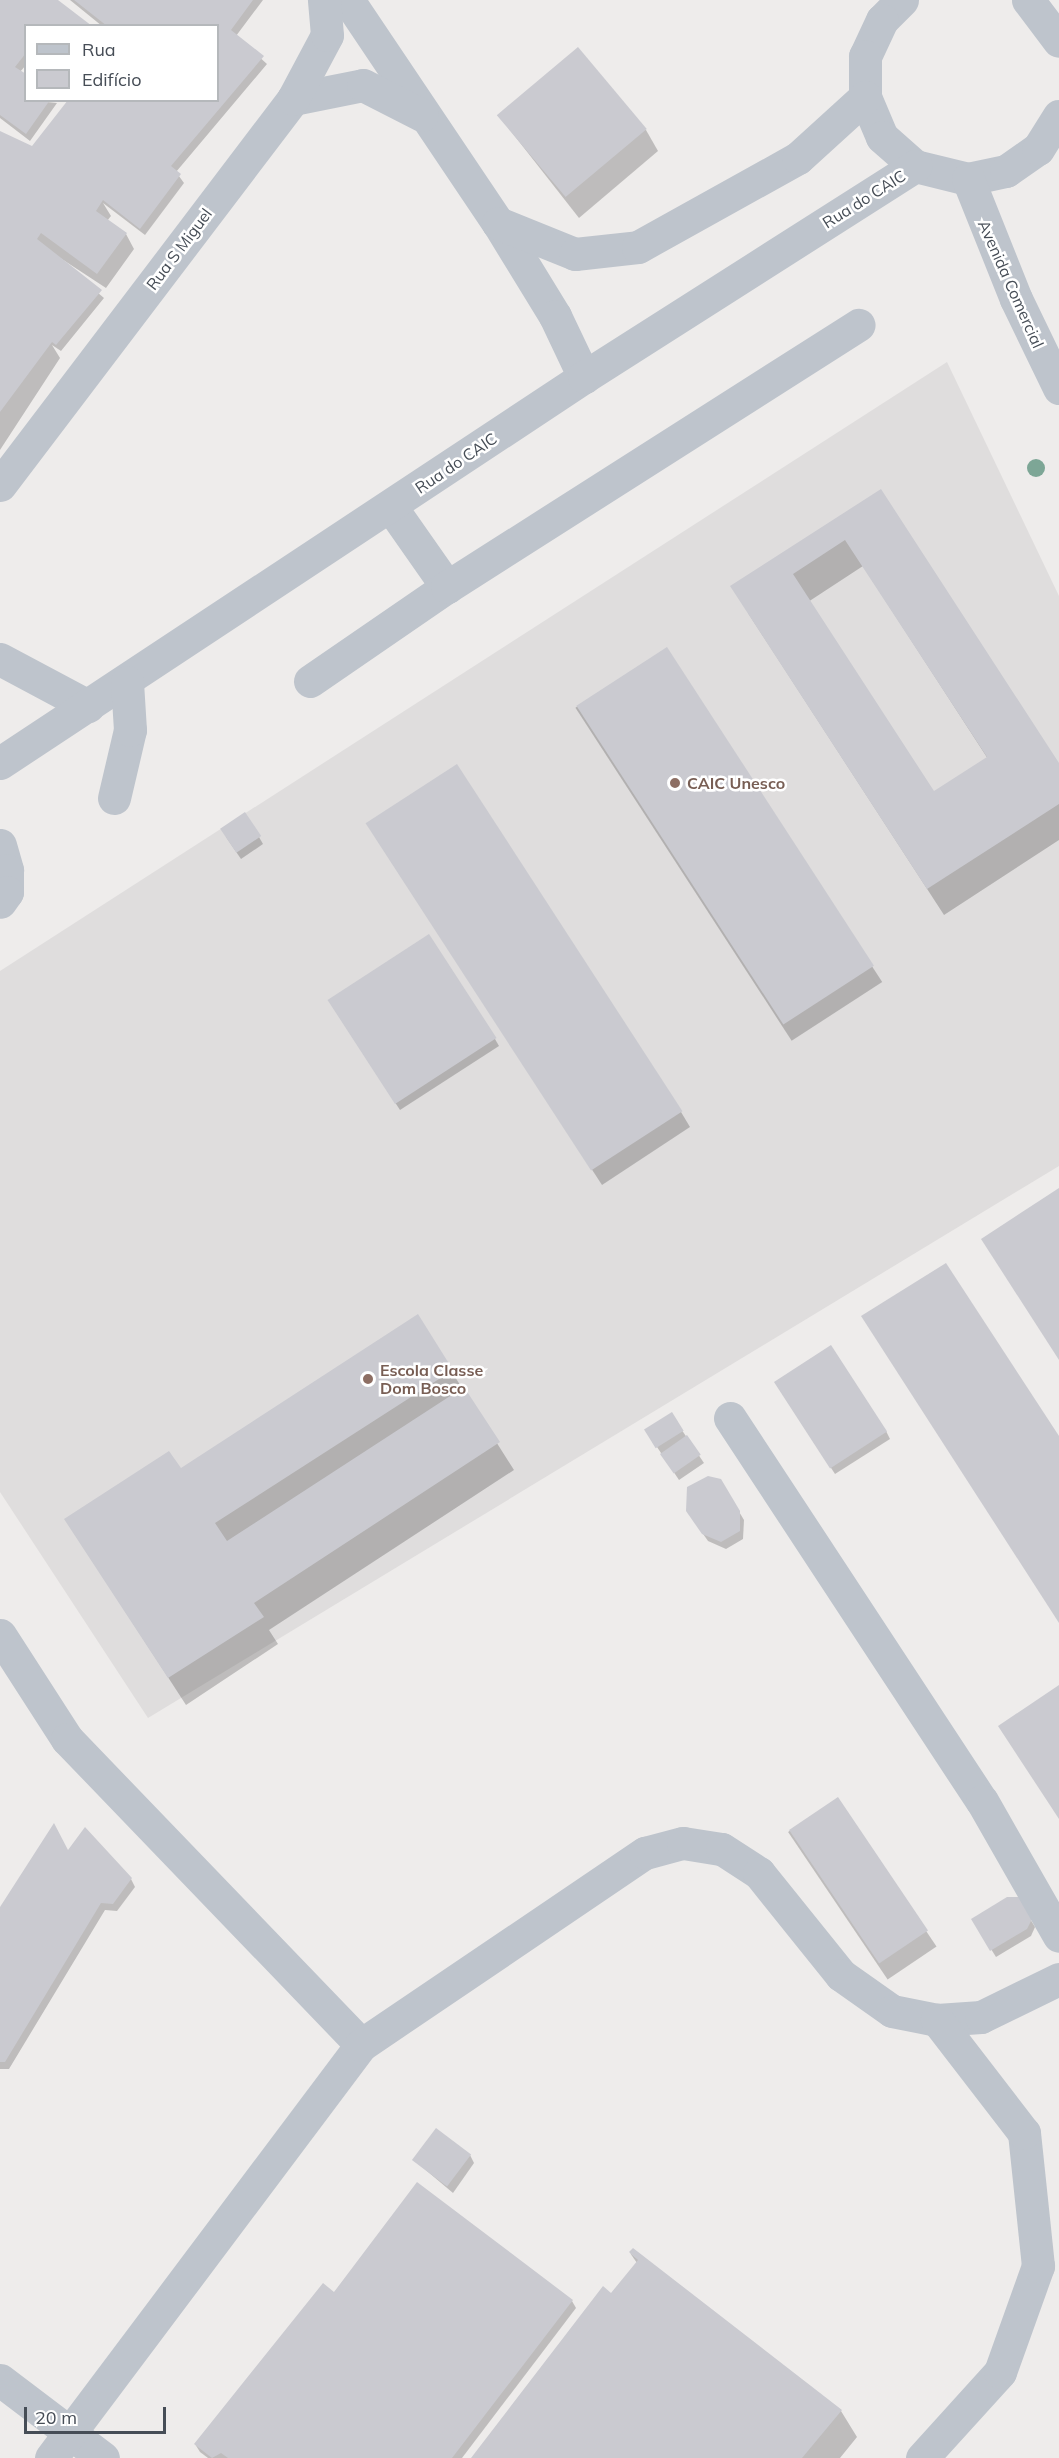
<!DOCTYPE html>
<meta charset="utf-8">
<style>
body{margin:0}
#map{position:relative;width:1059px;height:2458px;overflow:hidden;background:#eeeceb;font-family:Mulish,sans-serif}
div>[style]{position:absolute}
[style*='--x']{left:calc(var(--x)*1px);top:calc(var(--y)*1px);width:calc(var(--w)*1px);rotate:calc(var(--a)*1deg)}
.education>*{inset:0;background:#dfdddd}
.shadow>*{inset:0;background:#0003;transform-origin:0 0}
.building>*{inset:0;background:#cacad0;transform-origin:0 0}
.minor>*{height:33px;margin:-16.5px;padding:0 16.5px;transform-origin:16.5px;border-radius:16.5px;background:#bec4cc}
.trees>*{width:18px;height:18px;margin:-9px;border-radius:50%;background:#7da696}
.dots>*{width:16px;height:16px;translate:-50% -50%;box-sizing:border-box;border:3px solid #fff;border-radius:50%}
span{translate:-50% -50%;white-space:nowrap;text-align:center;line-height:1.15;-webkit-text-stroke:5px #fff;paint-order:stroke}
.street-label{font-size:16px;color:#464d56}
.education-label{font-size:16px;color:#785e54;font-weight:700}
.left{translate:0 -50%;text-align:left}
.legend{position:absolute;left:24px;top:24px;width:195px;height:78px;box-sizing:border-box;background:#fff;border:2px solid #b5b8bb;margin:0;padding:8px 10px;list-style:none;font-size:18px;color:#464d56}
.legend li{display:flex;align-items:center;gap:12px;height:30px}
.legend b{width:30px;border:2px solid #b5b8bb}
.scale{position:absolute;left:24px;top:2407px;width:142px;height:27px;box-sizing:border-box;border:3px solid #464d56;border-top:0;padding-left:8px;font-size:18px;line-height:21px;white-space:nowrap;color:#464d56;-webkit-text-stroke:4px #fff;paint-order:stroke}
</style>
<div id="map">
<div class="education">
<div style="clip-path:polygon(947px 362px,1059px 596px,1059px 1166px,148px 1718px,0 1492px,0 971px)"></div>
</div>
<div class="shadow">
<div style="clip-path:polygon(0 0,55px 0,26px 26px,26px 65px,20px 72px,26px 100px,57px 103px,30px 141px,0 118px)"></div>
<div style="clip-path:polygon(70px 0,263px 0,236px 36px,267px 64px,176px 172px,184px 183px,145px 235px,103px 203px,111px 216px,107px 221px,126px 234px,134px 249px,106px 288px,48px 250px,104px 298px,61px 351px,52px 345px,60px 358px,0 450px,0 192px,218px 100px,218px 26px,102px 26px)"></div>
<div style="clip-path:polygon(499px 116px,646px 130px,658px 151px,579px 218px)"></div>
<div style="clip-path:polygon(evenodd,882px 494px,1059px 767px,1059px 840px,944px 915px,748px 613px,882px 494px,863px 566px,988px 759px,934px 794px,808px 602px,863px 566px)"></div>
<div style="left:666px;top:649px;width:397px;height:108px;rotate:57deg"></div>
<div style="clip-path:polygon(226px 837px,259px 837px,263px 844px,241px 859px)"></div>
<div style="clip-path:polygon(376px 838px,681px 1112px,690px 1127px,602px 1185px)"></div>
<div style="clip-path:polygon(333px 1007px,495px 1039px,499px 1046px,400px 1110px)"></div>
<div style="clip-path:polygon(450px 1369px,514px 1470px,269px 1630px,278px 1644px,186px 1705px,66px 1520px)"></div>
<div style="clip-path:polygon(780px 1390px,886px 1431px,890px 1439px,835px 1474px)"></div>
<div style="clip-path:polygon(671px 1414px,704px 1463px,679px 1480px,651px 1438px)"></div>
<div style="clip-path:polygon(720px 1480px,744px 1520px,743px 1539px,726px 1549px,708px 1541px,692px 1518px)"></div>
<div style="left:837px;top:1799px;width:178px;height:59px;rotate:56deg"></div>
<div style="clip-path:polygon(68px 1853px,131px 1879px,135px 1887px,117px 1911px,105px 1910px,9px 2069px,0 2069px,0 1909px)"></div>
<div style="clip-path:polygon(1018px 1899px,1035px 1927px,1031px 1936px,996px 1957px,973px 1920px)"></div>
<div style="clip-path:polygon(470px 2155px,474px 2163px,453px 2193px,415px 2161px)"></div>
<div style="clip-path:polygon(630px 2253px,841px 2411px,857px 2437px,840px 2458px,473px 2458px,637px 2263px)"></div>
<div style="clip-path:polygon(334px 2294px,572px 2301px,576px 2308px,462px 2458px,208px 2458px,200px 2452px,195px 2444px)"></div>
</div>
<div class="building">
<div style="clip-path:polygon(0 0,58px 0,92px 26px,26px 26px,26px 53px,15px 67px,26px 74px,26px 100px,50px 100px,26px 134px,0 115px)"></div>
<div style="clip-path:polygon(74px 0,253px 0,231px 30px,264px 56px,171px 166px,181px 174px,140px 229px,103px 200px,96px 211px,127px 233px,97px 274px,41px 233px,37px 239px,102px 290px,56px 345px,52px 342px,0 412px,0 131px,32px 146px,68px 100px,218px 100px,218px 26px,107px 26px)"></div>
<div style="left:578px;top:47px;width:107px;height:106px;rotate:50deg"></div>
<div style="clip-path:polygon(evenodd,881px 489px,1059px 763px,1059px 804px,927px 889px,730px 586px,881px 489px,845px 540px,987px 757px,934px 791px,793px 574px,845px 540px)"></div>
<div style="left:667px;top:647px;width:380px;height:108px;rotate:57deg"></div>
<div style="left:457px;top:764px;width:414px;height:109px;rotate:57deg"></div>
<div style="left:245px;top:812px;width:29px;height:30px;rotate:56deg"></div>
<div style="left:429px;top:934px;width:124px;height:121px;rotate:57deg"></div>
<div style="clip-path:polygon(1059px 1188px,1059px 1360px,981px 1239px)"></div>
<div style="clip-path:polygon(946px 1263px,1059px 1436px,1059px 1623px,861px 1316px)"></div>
<div style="clip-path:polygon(418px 1314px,453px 1370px,215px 1523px,227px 1541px,464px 1387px,500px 1442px,254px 1603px,264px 1617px,168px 1678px,64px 1519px,169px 1451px,181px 1468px)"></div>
<div style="left:831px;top:1345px;width:103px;height:68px;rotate:57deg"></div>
<div style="left:672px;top:1412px;width:22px;height:33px;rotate:58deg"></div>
<div style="left:687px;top:1435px;width:24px;height:33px;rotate:55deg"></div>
<div style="clip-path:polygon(708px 1476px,721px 1479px,740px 1511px,740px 1531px,721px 1542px,702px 1534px,686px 1511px,687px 1487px)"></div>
<div style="clip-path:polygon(1059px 1685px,1059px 1819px,998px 1726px)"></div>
<div style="left:838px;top:1797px;width:161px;height:59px;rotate:56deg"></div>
<div style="clip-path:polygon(54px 1823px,68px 1850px,85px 1827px,132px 1878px,113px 1904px,101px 1903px,5px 2062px,0 2062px,0 1907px)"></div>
<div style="clip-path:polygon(1007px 1897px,1019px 1897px,1032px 1919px,1027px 1929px,990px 1951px,971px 1919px)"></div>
<div style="left:436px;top:2128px;width:44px;height:40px;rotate:37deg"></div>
<div style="clip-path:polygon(417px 2182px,573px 2300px,452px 2458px,228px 2458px,221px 2453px,212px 2458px,194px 2444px,323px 2283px,334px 2292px)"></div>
<div style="clip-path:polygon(633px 2248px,842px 2410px,802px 2458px,471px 2458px,603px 2286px,611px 2293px,638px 2260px,629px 2252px)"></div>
</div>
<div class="minor">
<div style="--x:348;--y:0;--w:269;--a:56.1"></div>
<div style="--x:498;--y:223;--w:109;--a:58.5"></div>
<div style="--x:555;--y:316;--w:68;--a:64.6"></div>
<div style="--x:902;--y:0;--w:28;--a:135"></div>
<div style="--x:882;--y:20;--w:40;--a:115"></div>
<div style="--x:865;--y:56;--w:41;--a:90"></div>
<div style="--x:865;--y:97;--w:43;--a:67"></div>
<div style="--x:882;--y:137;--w:44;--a:41.3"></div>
<div style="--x:915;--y:166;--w:55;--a:13.8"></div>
<div style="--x:968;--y:179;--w:39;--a:-12"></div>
<div style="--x:1006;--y:171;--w:39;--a:-35"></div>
<div style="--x:1038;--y:149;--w:39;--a:-58"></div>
<div style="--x:1028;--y:0;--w:51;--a:52.9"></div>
<div style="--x:293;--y:99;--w:71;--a:-11.3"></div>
<div style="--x:363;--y:85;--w:66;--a:27"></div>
<div style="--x:968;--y:179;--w:129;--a:68.2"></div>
<div style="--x:1016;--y:299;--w:99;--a:64.2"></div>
<div style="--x:498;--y:223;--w:83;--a:21.9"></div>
<div style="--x:575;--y:254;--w:63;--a:-6.3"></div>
<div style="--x:638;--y:247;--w:183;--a:-29.1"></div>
<div style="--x:798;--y:158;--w:91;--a:-42.3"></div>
<div style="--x:0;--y:485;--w:485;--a:-52.8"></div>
<div style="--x:293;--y:99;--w:72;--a:-62"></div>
<div style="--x:327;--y:35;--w:35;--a:-95"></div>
<div style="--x:391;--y:507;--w:98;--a:55"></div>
<div style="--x:0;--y:659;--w:100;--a:28.1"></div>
<div style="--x:310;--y:681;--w:166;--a:-34.5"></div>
<div style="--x:447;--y:587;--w:488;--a:-32.5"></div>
<div style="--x:0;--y:763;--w:700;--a:-33.46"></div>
<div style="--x:584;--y:377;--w:393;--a:-32.5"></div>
<div style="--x:114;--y:798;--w:70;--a:-76.8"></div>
<div style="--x:130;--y:730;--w:48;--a:-93.6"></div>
<div style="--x:0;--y:845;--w:26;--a:74"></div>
<div style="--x:7;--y:870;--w:22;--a:90"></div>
<div style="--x:7;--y:892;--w:12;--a:125"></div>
<div style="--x:730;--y:1418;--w:458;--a:56.7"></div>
<div style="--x:982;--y:1801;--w:155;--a:60.3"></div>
<div style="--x:0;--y:1635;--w:124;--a:57.2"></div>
<div style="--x:67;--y:1739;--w:424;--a:46.1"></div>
<div style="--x:0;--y:2380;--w:129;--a:37.1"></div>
<div style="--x:51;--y:2458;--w:516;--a:-53.11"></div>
<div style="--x:361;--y:2045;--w:343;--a:-34.1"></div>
<div style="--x:645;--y:1853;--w:39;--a:-15"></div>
<div style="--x:683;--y:1843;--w:39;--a:9"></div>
<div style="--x:722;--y:1849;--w:44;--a:33"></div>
<div style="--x:759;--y:1873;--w:131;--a:51.2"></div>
<div style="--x:841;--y:1975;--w:62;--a:35.2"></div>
<div style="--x:892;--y:2011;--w:46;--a:11.3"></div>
<div style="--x:937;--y:2020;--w:44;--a:-3.9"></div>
<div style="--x:981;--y:2017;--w:87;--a:-26"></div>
<div style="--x:922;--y:2458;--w:116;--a:-47.8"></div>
<div style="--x:1000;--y:2372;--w:113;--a:-70.3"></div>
<div style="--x:1038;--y:2266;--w:134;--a:-96"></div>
<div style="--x:1024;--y:2133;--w:143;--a:-127.6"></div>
</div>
<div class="trees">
<div style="left:1036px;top:468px"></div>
</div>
<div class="dots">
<div style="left:675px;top:783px;background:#8d6e63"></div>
<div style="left:368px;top:1379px;background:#8d6e63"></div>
</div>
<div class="street-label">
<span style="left:864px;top:199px;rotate:-32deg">Rua do CAIC</span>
<span style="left:179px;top:249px;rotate:-53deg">Rua S Miguel</span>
<span style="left:1011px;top:284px;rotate:66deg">Avenida Comercial</span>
<span style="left:456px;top:463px;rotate:-34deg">Rua do CAIC</span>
</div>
<div class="education-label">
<span class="left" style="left:687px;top:783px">CAIC Unesco</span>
<span class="left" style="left:380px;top:1379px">Escola Classe<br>Dom Bosco</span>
</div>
<ul class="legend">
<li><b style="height:8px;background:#bec4cc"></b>Rua</li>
<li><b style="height:16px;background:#cacad0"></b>Edifício</li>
</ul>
<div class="scale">20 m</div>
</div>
